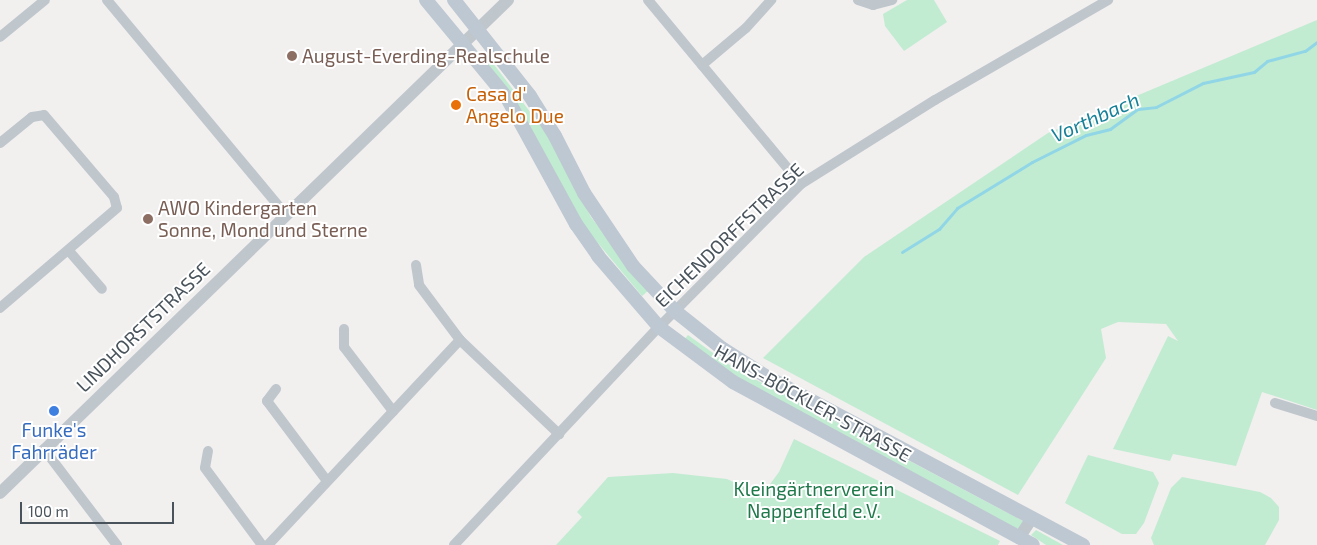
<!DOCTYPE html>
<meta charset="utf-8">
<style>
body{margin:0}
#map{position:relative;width:1317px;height:545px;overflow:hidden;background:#f2efef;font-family:"Exo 2",sans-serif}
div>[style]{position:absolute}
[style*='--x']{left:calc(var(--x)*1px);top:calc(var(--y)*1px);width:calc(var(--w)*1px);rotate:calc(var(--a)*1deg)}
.green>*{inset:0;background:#c1ecd1}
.stream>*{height:3px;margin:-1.5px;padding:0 1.5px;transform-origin:1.5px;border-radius:1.5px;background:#91d6e6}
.minor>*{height:10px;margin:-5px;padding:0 5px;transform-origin:5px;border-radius:5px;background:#bfc7cd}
.tertiary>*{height:12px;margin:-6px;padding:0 6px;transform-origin:6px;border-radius:6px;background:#bfc7cd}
.secondary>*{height:14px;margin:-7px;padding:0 7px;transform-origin:7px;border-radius:7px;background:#bec8d2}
.dots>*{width:14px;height:14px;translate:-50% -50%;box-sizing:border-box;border:2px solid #fff;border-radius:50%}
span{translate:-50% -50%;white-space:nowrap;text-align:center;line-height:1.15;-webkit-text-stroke:4px #fff;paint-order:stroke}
.education-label{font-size:19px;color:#785e54}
.left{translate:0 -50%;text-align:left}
.food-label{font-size:19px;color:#c56008}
.street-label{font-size:19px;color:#49535b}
.shop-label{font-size:19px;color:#366cbe}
.park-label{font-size:19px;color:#1e7849}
.water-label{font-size:20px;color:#178099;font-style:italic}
.scale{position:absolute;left:20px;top:502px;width:154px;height:22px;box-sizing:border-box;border:2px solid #49535b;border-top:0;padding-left:6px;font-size:15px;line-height:18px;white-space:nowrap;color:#49535b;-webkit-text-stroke:4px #fff;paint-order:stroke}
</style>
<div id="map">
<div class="green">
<div style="clip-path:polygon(907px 0,934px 0,947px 22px,904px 51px,885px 26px,883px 14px)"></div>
<div style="clip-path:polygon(1317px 20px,1317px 410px,1262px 392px,1236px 466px,1173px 454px,1170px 461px,1113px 449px,1168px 336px,1178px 341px,1166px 324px,1118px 322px,1101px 329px,1106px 358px,1018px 495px,763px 358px,864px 257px,1048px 133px)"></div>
<div style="clip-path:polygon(489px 58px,547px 134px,591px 217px,648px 291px,642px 296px,582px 224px,484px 63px)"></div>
<div style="clip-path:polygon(688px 335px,734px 368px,1023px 521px,1022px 527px,1015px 530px,776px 402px,683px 341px)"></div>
<div style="clip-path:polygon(794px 439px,1000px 541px,998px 545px,556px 545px,582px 517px,577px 512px,608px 477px,673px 473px,727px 479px,762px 495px,779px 472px)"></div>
<div style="clip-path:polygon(1088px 455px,1153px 472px,1159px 483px,1144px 523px,1136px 534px,1122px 534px,1065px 503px)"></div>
<div style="clip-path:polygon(1182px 477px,1260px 492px,1271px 498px,1279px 507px,1279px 520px,1265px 545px,1154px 545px,1151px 538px,1171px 488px)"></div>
<div style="clip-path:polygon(1036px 530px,1063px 545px,1046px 545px,1031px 535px)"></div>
</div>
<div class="stream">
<div style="--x:902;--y:252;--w:44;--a:-31.9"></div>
<div style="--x:939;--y:229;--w:28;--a:-49"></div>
<div style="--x:957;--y:208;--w:88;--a:-31.5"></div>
<div style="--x:1032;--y:162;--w:60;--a:-26.6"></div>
<div style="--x:1086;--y:135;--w:25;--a:-14"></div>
<div style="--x:1110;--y:129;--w:34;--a:-36"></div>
<div style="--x:1138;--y:109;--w:18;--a:-6"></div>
<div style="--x:1156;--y:107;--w:53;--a:-27.1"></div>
<div style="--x:1203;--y:83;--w:52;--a:-12.2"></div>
<div style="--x:1254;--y:72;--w:17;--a:-40"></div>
<div style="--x:1267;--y:61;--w:39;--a:-15"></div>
<div style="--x:1305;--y:51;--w:15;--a:-37"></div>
</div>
<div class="minor">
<div style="--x:107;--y:0;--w:280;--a:50.2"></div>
<div style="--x:648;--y:0;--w:239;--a:50.3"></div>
<div style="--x:858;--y:0;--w:16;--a:18"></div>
<div style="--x:873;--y:5;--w:20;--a:-15"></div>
<div style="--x:0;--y:37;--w:58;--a:-39.4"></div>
<div style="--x:702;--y:65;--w:57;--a:-40.1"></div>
<div style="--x:746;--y:28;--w:38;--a:-48"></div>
<div style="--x:0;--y:143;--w:41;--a:-39.1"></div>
<div style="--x:32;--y:117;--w:12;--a:-9"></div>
<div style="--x:44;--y:115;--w:108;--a:49.5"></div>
<div style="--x:114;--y:197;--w:11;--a:75"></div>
<div style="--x:117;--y:208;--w:154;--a:139.5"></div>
<div style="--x:69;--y:251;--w:50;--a:49"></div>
<div style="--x:416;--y:265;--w:20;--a:81"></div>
<div style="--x:419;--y:285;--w:69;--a:53.3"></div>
<div style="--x:460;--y:340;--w:137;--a:43.5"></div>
<div style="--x:344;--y:329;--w:18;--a:90"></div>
<div style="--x:344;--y:347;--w:81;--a:52.6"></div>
<div style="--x:276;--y:389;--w:15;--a:127"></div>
<div style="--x:267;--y:401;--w:100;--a:53.1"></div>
<div style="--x:1275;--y:403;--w:44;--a:17.2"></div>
<div style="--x:44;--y:449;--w:121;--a:52.8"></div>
<div style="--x:208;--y:451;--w:17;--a:100"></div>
<div style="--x:205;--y:468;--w:96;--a:53.5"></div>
<div style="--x:268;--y:545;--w:281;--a:-46.9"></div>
<div style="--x:454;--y:545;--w:299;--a:-46.8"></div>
<div style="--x:659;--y:327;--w:202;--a:-45.2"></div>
<div style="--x:801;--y:184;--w:158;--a:-32.1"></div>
<div style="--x:935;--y:100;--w:200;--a:-30"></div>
</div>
<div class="tertiary">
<div style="--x:0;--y:493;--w:708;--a:-44.14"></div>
<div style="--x:1019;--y:538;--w:24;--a:-57"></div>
</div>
<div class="secondary">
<div style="--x:426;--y:0;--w:127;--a:50.4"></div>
<div style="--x:507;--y:98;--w:144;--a:61.3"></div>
<div style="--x:576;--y:224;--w:39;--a:55"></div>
<div style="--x:598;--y:256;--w:94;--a:49.3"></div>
<div style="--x:659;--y:327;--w:92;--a:36.6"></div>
<div style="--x:733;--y:382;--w:341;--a:28.5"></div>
<div style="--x:454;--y:0;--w:122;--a:51.6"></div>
<div style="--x:530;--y:96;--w:47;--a:58"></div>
<div style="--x:555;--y:136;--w:64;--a:63"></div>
<div style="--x:584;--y:193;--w:88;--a:56.1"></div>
<div style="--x:633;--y:266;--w:62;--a:47"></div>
<div style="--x:675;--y:311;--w:61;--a:38.4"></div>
<div style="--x:723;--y:349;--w:52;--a:32.5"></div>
<div style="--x:767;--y:377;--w:358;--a:28"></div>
</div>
<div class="dots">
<div style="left:292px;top:56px;background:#8d6e63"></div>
<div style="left:456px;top:105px;background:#e8710a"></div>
<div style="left:148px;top:219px;background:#8d6e63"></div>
<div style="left:54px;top:411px;background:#3f7fe0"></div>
</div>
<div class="education-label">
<span class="left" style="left:302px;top:56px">August-Everding-Realschule</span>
<span class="left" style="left:158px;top:219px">AWO Kindergarten<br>Sonne, Mond und Sterne</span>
</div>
<div class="food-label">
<span class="left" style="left:466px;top:105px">Casa d'<br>Angelo Due</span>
</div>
<div class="street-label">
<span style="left:729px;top:235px;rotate:-44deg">EICHENDORFFSTRASSE</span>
<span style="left:143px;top:327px;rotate:-44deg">LINDHORSTSTRASSE</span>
<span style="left:813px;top:403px;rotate:29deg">HANS-BÖCKLER-STRASSE</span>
</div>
<div class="shop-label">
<span style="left:54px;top:441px">Funke's<br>Fahrräder</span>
</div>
<div class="park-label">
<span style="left:814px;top:500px">Kleingärtnerverein<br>Nappenfeld e.V.</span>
</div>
<div class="water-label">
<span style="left:1095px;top:117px;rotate:-24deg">Vorthbach</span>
</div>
<div class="scale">100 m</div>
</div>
